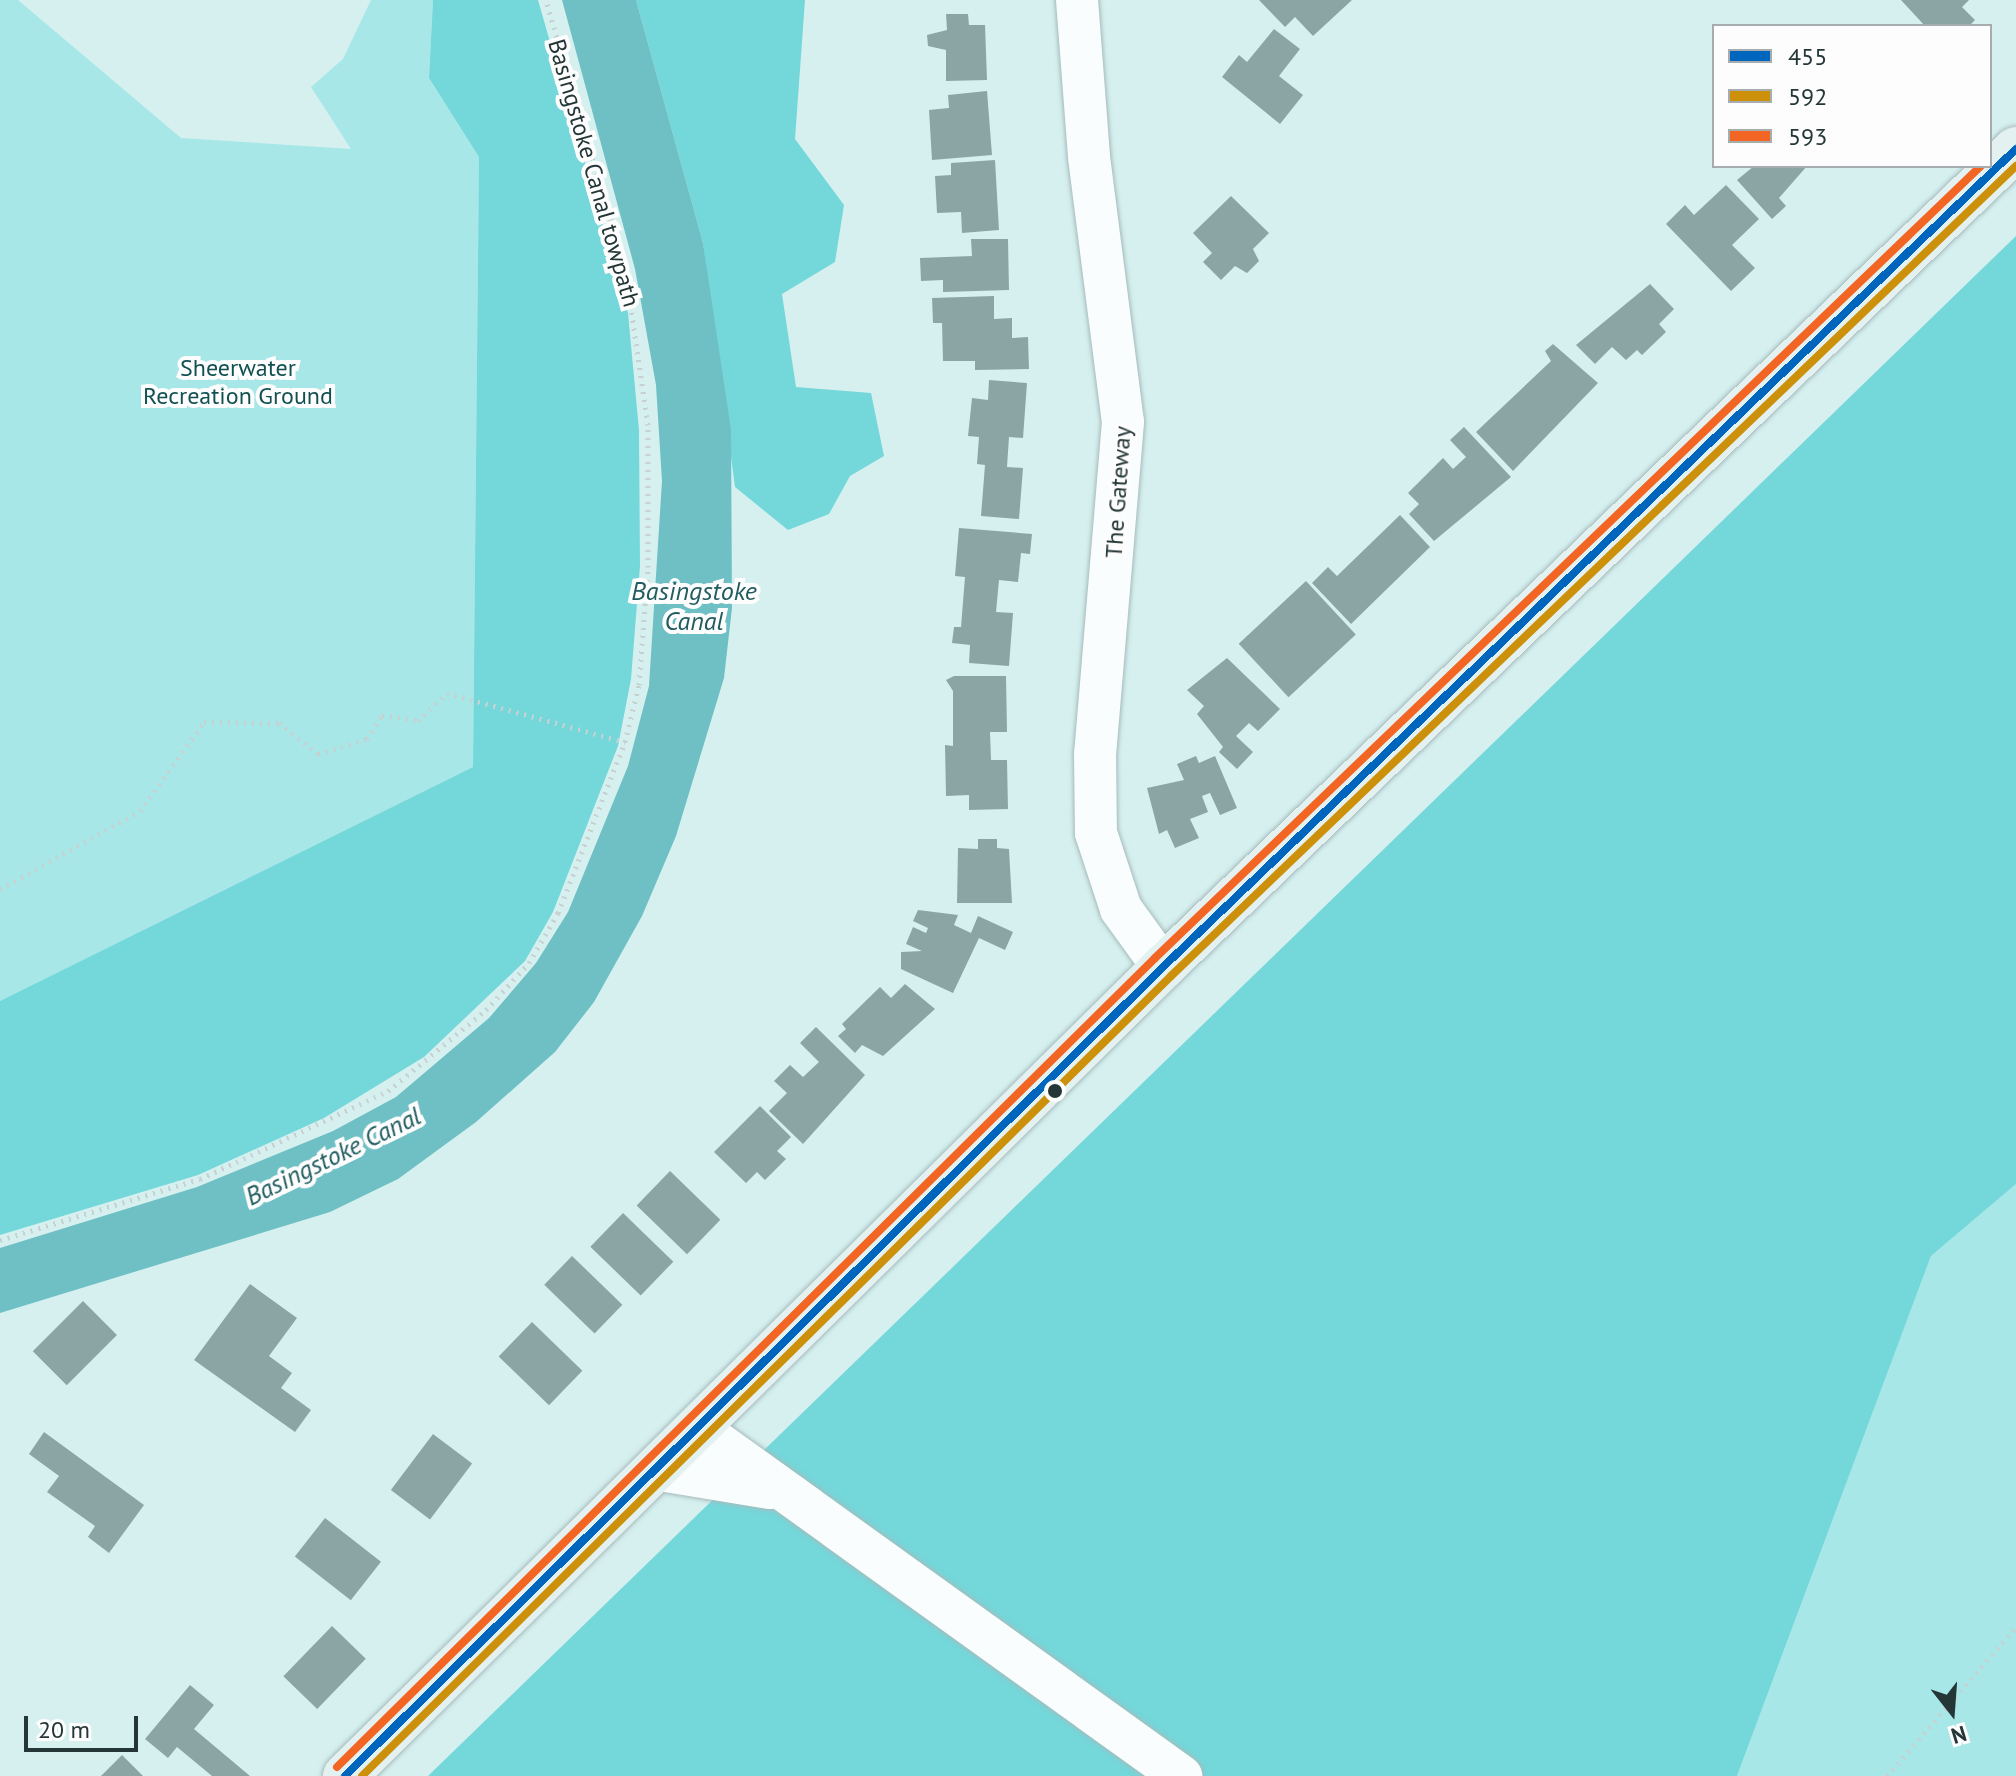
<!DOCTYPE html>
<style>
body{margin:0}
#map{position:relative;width:2016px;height:1776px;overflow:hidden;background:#d6f0f0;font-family:"PT Sans",sans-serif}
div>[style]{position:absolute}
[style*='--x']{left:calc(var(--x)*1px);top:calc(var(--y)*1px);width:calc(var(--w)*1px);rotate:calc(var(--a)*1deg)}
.green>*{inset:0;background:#a7e7e8}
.forest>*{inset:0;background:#74d7da}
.water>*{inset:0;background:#6ec0c4}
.building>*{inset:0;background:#8ba5a5;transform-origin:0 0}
.path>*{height:5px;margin-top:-2.5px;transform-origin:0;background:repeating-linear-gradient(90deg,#c7d1d2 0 2px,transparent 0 8px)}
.roads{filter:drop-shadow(0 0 2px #a7bbbc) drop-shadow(0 0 2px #a7bbbc)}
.street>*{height:42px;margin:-21px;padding:0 21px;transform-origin:21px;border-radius:21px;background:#f9fdfd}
.primary>*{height:44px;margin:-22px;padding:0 22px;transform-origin:22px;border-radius:22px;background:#e4f1f1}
.bus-1>*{height:8px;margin:-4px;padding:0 4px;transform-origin:4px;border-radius:4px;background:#0065bd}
.bus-2>*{height:8px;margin:-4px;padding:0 4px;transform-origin:4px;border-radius:4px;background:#cd900b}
.bus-3>*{height:8px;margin:-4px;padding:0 4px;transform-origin:4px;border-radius:4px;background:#f26522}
.dots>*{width:22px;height:22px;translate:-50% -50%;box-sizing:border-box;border:4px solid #fdfdfd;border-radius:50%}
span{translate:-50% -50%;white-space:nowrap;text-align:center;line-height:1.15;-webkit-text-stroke:8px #fdfdfd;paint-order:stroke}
.street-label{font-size:24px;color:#253637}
.park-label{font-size:24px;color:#125052}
.water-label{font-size:26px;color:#215c5f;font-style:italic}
.legend{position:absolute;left:1712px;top:24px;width:280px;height:144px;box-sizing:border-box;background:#fdfdfd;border:2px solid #a7adae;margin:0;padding:10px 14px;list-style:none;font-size:24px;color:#253637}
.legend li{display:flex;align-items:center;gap:16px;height:40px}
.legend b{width:40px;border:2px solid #a7adae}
.north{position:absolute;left:1912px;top:1672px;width:80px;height:80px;-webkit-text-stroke:6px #fdfdfd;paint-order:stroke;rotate:163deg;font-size:22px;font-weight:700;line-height:32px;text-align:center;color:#253637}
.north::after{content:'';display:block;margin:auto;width:28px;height:36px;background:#253637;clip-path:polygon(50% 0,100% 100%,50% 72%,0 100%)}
.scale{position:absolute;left:24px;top:1716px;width:114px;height:36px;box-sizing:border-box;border:4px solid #253637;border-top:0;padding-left:10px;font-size:24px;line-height:28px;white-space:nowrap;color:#253637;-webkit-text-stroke:6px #fdfdfd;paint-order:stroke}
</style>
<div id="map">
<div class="green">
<div style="clip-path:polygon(0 0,18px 0,181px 138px,351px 149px,311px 87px,343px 59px,371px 0,433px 0,429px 78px,479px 157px,473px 767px,0 1001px)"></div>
<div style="clip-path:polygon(2016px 1184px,2016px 1776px,1737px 1776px,1931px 1256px)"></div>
</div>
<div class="forest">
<div style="clip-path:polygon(433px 0,538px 0,628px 313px,639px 430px,640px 566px,631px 679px,618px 746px,553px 912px,525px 961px,424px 1057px,324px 1118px,198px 1175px,0 1235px,0 1001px,473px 767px,479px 157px,429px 78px)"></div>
<div style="clip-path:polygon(636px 0,805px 0,795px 139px,844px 205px,835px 262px,782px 294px,796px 387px,871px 393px,884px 456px,850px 476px,829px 514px,788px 530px,735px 487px,703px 243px)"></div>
<div style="clip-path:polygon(2016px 236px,2016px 1184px,1931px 1256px,1737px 1776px,428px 1776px)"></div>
</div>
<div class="water">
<div style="clip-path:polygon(562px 0,636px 0,703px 243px,731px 430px,732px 608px,724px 678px,676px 836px,642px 916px,594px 1002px,555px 1052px,476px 1122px,398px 1179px,330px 1212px,0 1313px,0 1248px,197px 1187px,333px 1131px,396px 1097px,489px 1018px,536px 963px,568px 912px,628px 766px,649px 686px,662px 481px,656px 385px,635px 269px)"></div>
</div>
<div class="building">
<div style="clip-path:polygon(1259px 0,1352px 0,1313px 36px,1295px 17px,1285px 27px)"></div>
<div style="clip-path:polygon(1901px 0,1969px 0,1962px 7px,1975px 20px,1969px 26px,1925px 26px)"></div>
<div style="clip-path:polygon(946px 14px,968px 14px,969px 25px,985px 25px,987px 80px,946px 81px,946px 50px,928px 46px,927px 35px,947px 30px)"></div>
<div style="clip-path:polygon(1274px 29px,1300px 49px,1279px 76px,1303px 95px,1280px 124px,1222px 77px,1239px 55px,1247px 62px)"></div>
<div style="clip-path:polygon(987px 91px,992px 155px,932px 160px,929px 110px,949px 108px,948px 95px)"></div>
<div style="clip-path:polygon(995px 160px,999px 230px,962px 233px,961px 212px,937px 213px,935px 176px,951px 175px,951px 163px)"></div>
<div style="clip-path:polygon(1754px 166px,1807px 166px,1779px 198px,1786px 206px,1772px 219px,1737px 180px)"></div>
<div style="clip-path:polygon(1726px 185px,1759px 219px,1732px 245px,1755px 268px,1731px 291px,1666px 224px,1685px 205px,1694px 215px)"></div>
<div style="clip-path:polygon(1231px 196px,1269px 233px,1253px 249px,1259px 261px,1247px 273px,1235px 266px,1221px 280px,1203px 262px,1212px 253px,1193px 233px)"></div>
<div style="clip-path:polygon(971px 239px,1008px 239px,1009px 290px,943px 292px,943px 280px,921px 281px,920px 258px,972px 256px)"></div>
<div style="clip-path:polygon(1650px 284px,1674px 309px,1659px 324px,1666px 332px,1642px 355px,1637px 350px,1626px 360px,1612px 347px,1595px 364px,1576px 345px)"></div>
<div style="clip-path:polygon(994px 296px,994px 319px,1012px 318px,1012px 338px,1028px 337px,1029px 369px,975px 370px,975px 361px,943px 361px,942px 323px,933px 323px,932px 298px)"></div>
<div style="clip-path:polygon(1553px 344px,1598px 383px,1513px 471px,1476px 432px,1551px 361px,1545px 351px)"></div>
<div style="clip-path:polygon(989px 380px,1027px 383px,1023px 438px,1009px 437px,1007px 467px,1023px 468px,1019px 519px,981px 516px,985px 465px,977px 464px,979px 437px,968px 436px,972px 398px,988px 400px)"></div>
<div style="clip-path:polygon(1464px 427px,1511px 477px,1434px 541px,1409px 514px,1419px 504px,1408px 493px,1443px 458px,1453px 469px,1466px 457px,1450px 440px)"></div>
<div style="clip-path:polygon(1400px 515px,1430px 547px,1351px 624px,1312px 583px,1328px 567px,1337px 576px)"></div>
<div style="clip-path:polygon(959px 528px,1032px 534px,1030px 554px,1021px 553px,1018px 582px,999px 580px,996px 612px,1013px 613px,1009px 666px,969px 663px,970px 645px,952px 643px,954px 627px,961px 627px,965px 577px,955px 576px)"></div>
<div style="left:1306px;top:581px;width:73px;height:92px;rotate:47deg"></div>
<div style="clip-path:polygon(1227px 658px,1280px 709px,1258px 731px,1249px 723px,1236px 736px,1253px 752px,1237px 769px,1219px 752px,1223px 747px,1197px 714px,1204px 706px,1187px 690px)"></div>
<div style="clip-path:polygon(954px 676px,1006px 676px,1007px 732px,990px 732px,991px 760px,1007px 760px,1008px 809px,969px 810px,969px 795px,946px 796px,945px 745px,953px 746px,953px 691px,946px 680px)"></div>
<div style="clip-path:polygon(1196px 756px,1199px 763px,1215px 756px,1237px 808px,1220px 815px,1210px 793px,1202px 796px,1208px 812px,1190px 819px,1199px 838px,1175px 848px,1167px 830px,1159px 834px,1147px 788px,1184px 780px,1177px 764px)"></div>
<div style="clip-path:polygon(978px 839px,997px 839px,997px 848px,1009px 849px,1012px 903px,957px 903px,958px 848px,978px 849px)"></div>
<div style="clip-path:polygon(918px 910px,958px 915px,954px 925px,971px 933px,978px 916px,1013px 932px,1005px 950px,979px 938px,953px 993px,901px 969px,901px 952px,922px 951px,906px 944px,913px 927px,926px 933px,928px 928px,913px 921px)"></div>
<div style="clip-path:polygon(905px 984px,935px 1009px,883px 1056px,862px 1045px,855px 1053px,838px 1036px,846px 1029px,842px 1024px,880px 987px,891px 998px)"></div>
<div style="clip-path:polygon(816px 1027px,865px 1075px,803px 1144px,769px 1111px,787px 1093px,774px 1081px,790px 1065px,803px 1077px,819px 1062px,800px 1043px)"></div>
<div style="clip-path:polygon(760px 1106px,791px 1137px,777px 1151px,786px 1159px,765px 1180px,757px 1172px,746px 1183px,714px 1152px)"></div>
<div style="left:670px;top:1171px;width:70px;height:48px;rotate:44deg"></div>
<div style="left:623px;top:1213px;width:70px;height:47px;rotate:44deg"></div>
<div style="left:572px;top:1256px;width:70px;height:40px;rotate:44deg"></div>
<div style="clip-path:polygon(250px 1284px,297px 1318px,269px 1356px,292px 1373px,281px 1388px,311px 1410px,295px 1432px,194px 1360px)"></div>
<div style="left:83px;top:1301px;width:48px;height:71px;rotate:45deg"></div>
<div style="left:532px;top:1322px;width:70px;height:48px;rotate:44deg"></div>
<div style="clip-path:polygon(44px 1432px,144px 1505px,109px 1553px,88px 1537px,95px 1526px,47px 1492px,59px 1476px,29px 1454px)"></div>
<div style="left:433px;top:1434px;width:49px;height:70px;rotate:37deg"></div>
<div style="left:325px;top:1518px;width:71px;height:49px;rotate:38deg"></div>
<div style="left:332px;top:1626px;width:47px;height:70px;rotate:44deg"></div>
<div style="clip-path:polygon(190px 1685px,214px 1705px,194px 1729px,250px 1776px,212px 1776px,177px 1747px,168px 1758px,145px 1739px)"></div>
<div style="clip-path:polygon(122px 1755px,143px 1776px,101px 1776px)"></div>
</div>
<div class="path">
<div style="--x:0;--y:889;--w:160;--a:-29.1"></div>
<div style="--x:140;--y:811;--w:110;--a:-54.3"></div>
<div style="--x:204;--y:722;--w:75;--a:0.8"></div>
<div style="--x:279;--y:723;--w:50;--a:38.5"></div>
<div style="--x:318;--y:754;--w:51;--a:-17"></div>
<div style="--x:367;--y:739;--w:28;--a:-58"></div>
<div style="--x:382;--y:715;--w:36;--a:9"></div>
<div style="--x:418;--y:721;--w:40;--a:-44"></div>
<div style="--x:447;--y:693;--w:185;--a:15.4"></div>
<div style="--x:0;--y:1240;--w:209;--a:-17"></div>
<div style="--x:200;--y:1179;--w:208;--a:-25.1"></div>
<div style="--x:388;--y:1091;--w:127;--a:-39.6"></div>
<div style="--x:486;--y:1010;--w:64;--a:-47.5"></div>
<div style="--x:529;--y:963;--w:58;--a:-59.9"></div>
<div style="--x:558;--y:913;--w:184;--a:-68.6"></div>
<div style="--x:625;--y:742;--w:59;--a:-76.2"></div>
<div style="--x:639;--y:685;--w:118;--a:-85.6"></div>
<div style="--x:648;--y:567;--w:142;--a:-90"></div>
<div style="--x:648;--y:425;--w:160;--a:-98.3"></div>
<div style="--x:625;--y:267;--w:278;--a:-106.5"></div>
<div style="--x:1887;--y:1776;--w:197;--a:-49.1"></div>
</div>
<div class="roads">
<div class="street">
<div style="--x:1077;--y:0;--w:157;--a:85.6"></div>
<div style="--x:1089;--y:157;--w:267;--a:82.7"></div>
<div style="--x:1123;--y:422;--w:333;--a:94.8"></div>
<div style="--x:1095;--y:754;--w:79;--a:89.3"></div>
<div style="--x:1096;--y:833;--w:80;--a:71.8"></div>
<div style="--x:1121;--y:909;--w:72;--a:54.1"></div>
<div style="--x:700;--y:1430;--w:593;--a:35.73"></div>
<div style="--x:660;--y:1470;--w:111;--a:9.3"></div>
</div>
<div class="primary">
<div style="--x:345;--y:1776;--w:1150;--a:-44.68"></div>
<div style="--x:1163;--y:967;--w:1182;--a:-43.8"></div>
</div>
</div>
<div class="bus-1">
<div style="--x:345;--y:1776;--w:1150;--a:-44.68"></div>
<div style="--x:1163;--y:967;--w:1182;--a:-43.8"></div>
</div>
<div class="bus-2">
<div style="--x:362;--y:1776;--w:1138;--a:-44.68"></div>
<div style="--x:1171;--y:976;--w:1171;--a:-43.79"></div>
</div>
<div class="bus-3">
<div style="--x:337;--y:1767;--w:1150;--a:-44.68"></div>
<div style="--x:1155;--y:958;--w:1144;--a:-43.8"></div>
</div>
<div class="dots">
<div style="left:1055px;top:1091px;background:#253637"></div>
</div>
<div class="street-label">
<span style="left:594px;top:173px;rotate:74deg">Basingstoke Canal towpath</span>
<span style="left:1118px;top:492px;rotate:-86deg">The Gateway</span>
</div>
<div class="park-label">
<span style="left:238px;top:382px">Sheerwater<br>Recreation Ground</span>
</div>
<div class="water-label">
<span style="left:694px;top:606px">Basingstoke<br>Canal</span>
<span style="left:333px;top:1156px;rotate:-26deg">Basingstoke Canal</span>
</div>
<ul class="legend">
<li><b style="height:10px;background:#0065bd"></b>455</li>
<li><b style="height:10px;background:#cd900b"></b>592</li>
<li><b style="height:10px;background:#f26522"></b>593</li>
</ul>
<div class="north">N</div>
<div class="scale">20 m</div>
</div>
